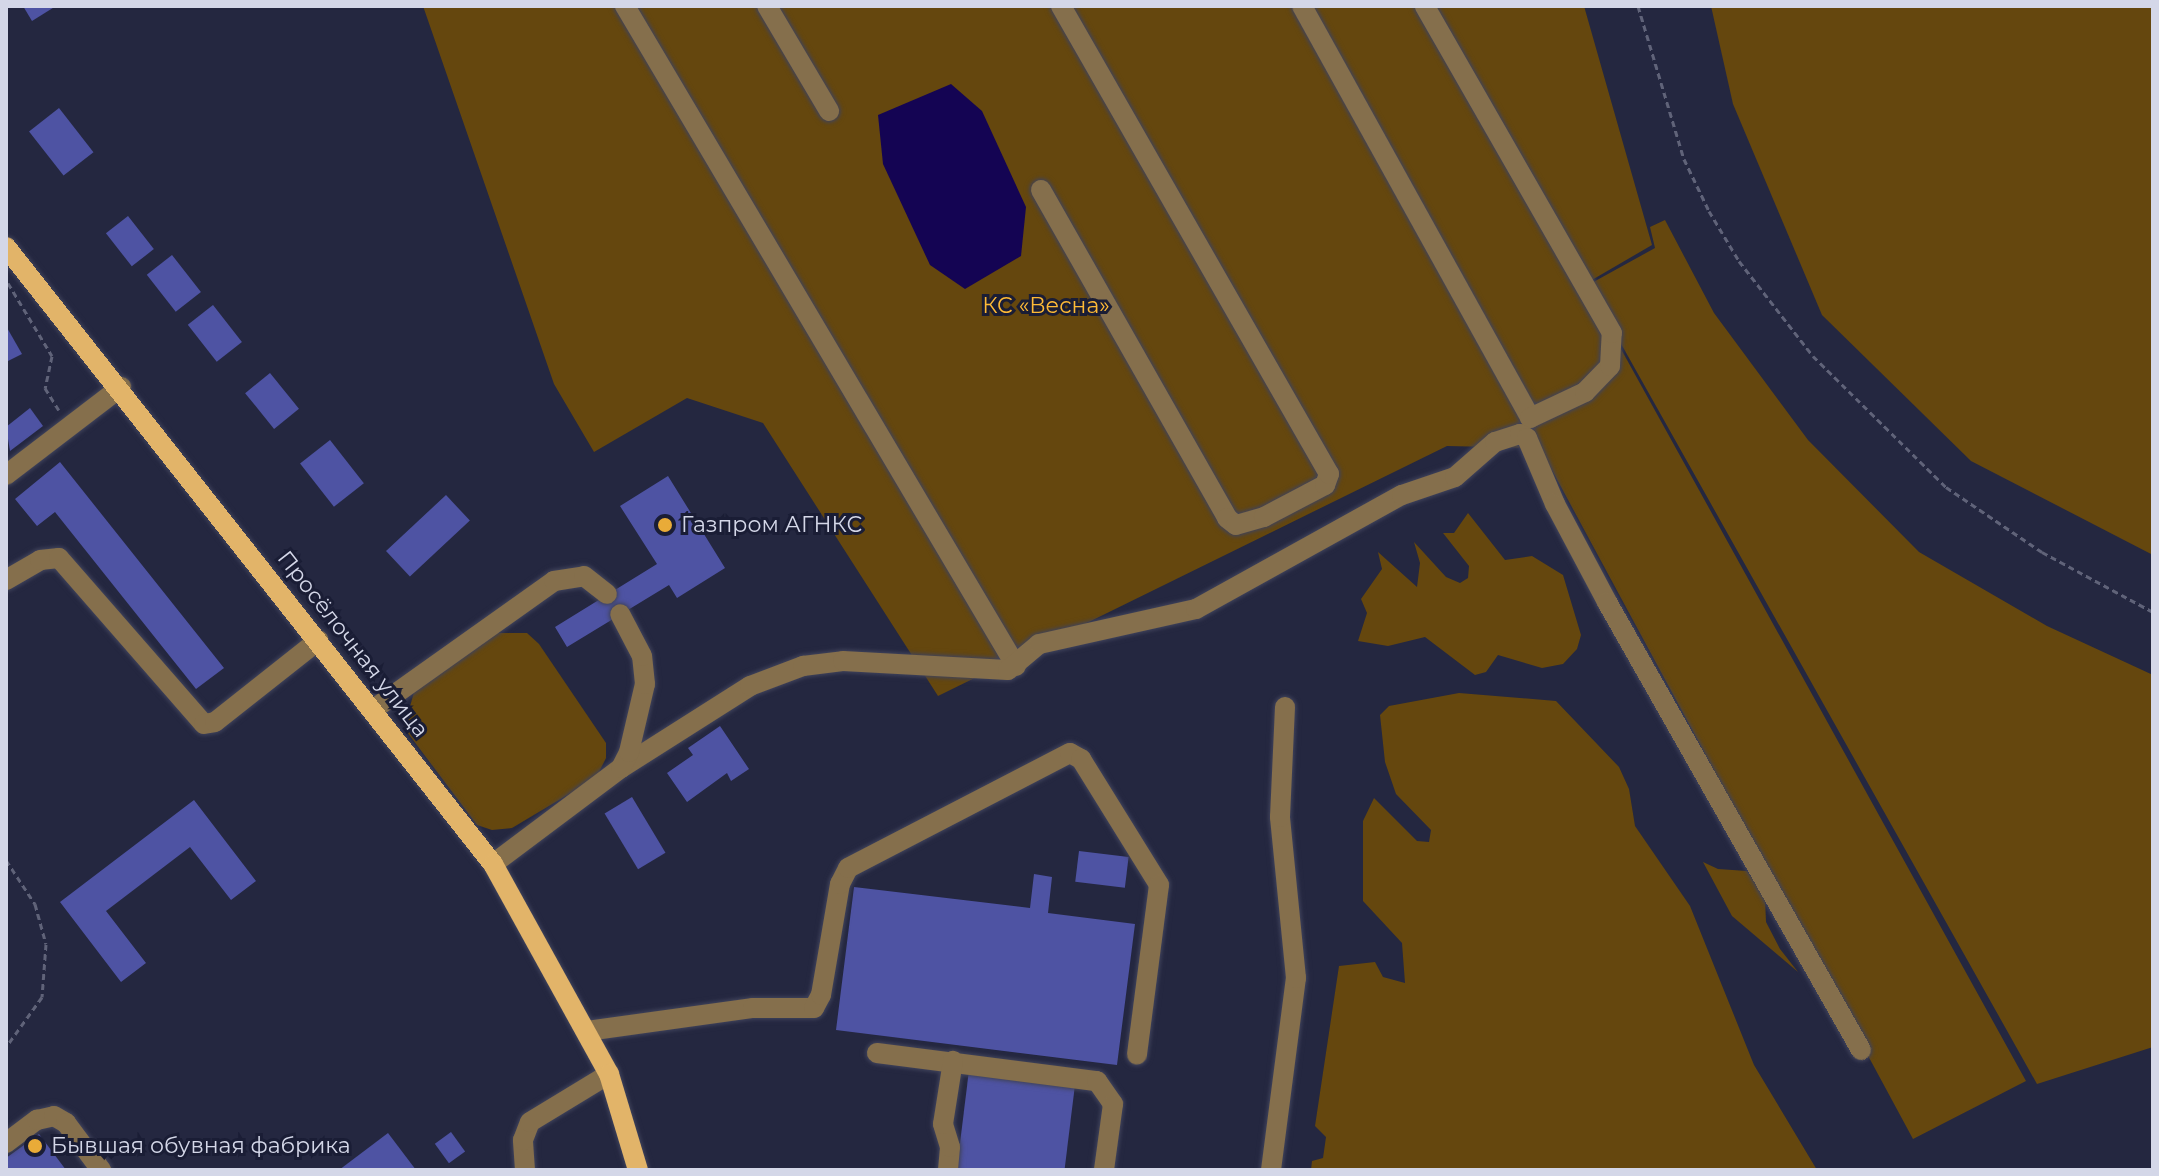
<!DOCTYPE html>
<meta charset="utf-8">
<style>
body{margin:0}
#map{position:relative;width:2159px;height:1176px;overflow:hidden;background:#242740;font-family:Montserrat,sans-serif}
div>[style]{position:absolute}
[style*='--x']{left:calc(var(--x)*1px);top:calc(var(--y)*1px);width:calc(var(--w)*1px);rotate:calc(var(--a)*1deg)}
.green>*{inset:0;background:#65470e}
.water>*{inset:0;background:#140453}
.building>*{inset:0;background:#4e53a3;transform-origin:0 0}
.path>*{height:3px;margin-top:-1.5px;transform-origin:0;background:repeating-linear-gradient(90deg,#606379 0 6px,transparent 0 10px)}
.roads{filter:drop-shadow(0 0 2px #40435b) drop-shadow(0 0 2px #40435b)}
.minor>*{height:20px;margin:-10px;padding:0 10px;transform-origin:10px;border-radius:10px;background:#856f4c}
.major>*{height:20px;margin:-10px;padding:0 10px;transform-origin:10px;border-radius:10px;background:#e2b469}
.dots>*{width:22px;height:22px;translate:-50% -50%;box-sizing:border-box;border:4px solid #1a1d35;border-radius:50%}
span{translate:-50% -50%;white-space:nowrap;text-align:center;line-height:1.15;-webkit-text-stroke:6px #1a1d35;paint-order:stroke}
.park-label{font-size:22px;color:#feba36}
.poi-label{font-size:22px;color:#d4d7e8}
.left{translate:0 -50%;text-align:left}
.street-label{font-size:22px;color:#d4d7e8}
.frame{position:absolute;inset:0;border:8px solid #d4d7e8;pointer-events:none}
</style>
<div id="map">
<div class="green">
<div style="clip-path:polygon(423px 6px,1584px 6px,1652px 245px,1585px 284px,2026px 1081px,1913px 1139px,1540px 448px,1447px 446px,938px 696px,763px 423px,687px 398px,594px 452px,554px 384px)"></div>
<div style="clip-path:polygon(1711px 6px,2153px 6px,2153px 555px,1971px 461px,1822px 315px,1733px 104px)"></div>
<div style="clip-path:polygon(1665px 220px,1714px 313px,1808px 440px,1919px 552px,2047px 626px,2153px 675px,2153px 1047px,2037px 1084px,1588px 285px,1655px 248px,1650px 227px)"></div>
<div style="clip-path:polygon(1468px 513px,1505px 560px,1532px 556px,1563px 575px,1581px 635px,1577px 649px,1563px 664px,1542px 668px,1498px 655px,1486px 672px,1475px 675px,1425px 637px,1388px 646px,1358px 641px,1367px 613px,1361px 599px,1382px 569px,1378px 552px,1417px 587px,1420px 563px,1414px 542px,1446px 577px,1460px 583px,1468px 578px,1469px 566px,1443px 533px,1454px 533px)"></div>
<div style="clip-path:polygon(498px 633px,527px 633px,539px 644px,606px 743px,606px 758px,596px 778px,512px 828px,492px 830px,477px 825px,404px 728px,414px 692px)"></div>
<div style="clip-path:polygon(1459px 693px,1556px 701px,1619px 767px,1629px 789px,1635px 826px,1690px 906px,1754px 1065px,1817px 1170px,1311px 1170px,1312px 1161px,1323px 1158px,1326px 1137px,1315px 1126px,1339px 966px,1375px 962px,1383px 977px,1405px 983px,1402px 943px,1363px 901px,1363px 821px,1374px 798px,1417px 841px,1429px 842px,1431px 830px,1396px 794px,1385px 762px,1380px 715px,1389px 706px)"></div>
<div style="clip-path:polygon(1703px 862px,1718px 869px,1747px 871px,1765px 897px,1766px 922px,1780px 949px,1798px 972px,1732px 916px)"></div>
</div>
<div class="water">
<div style="clip-path:polygon(951px 84px,982px 111px,1026px 207px,1021px 256px,965px 289px,930px 265px,883px 164px,878px 115px)"></div>
</div>
<div class="building">
<div style="clip-path:polygon(23px 6px,56px 6px,32px 21px)"></div>
<div style="left:59px;top:108px;width:56px;height:38px;rotate:52deg"></div>
<div style="left:128px;top:216px;width:42px;height:28px;rotate:52deg"></div>
<div style="left:172px;top:255px;width:47px;height:32px;rotate:52deg"></div>
<div style="left:213px;top:305px;width:47px;height:32px;rotate:52deg"></div>
<div style="clip-path:polygon(6px 326px,22px 354px,6px 362px)"></div>
<div style="left:270px;top:373px;width:46px;height:32px;rotate:51deg"></div>
<div style="clip-path:polygon(30px 408px,43px 426px,10px 451px,6px 427px)"></div>
<div style="left:330px;top:440px;width:55px;height:38px;rotate:52deg"></div>
<div style="clip-path:polygon(60px 462px,224px 668px,196px 689px,55px 512px,37px 526px,15px 499px)"></div>
<div style="clip-path:polygon(668px 476px,725px 568px,677px 598px,669px 585px,567px 647px,555px 627px,657px 564px,620px 506px)"></div>
<div style="left:446px;top:495px;width:35px;height:82px;rotate:47deg"></div>
<div style="clip-path:polygon(720px 726px,749px 769px,731px 781px,727px 773px,687px 802px,667px 773px,693px 755px,688px 748px)"></div>
<div style="left:632px;top:797px;width:65px;height:32px;rotate:59deg"></div>
<div style="clip-path:polygon(194px 800px,256px 881px,231px 900px,190px 847px,106px 911px,146px 963px,121px 982px,60px 902px)"></div>
<div style="left:1079px;top:851px;width:50px;height:31px;rotate:7deg"></div>
<div style="clip-path:polygon(1034px 874px,1052px 877px,1048px 913px,1135px 924px,1117px 1065px,836px 1030px,854px 887px,1030px 908px)"></div>
<div style="left:969px;top:1070px;width:107px;height:101px;rotate:7deg"></div>
<div style="left:451px;top:1132px;width:24px;height:20px;rotate:54deg"></div>
<div style="clip-path:polygon(388px 1133px,416px 1170px,339px 1170px)"></div>
<div style="clip-path:polygon(39px 1134px,66px 1170px,6px 1170px,6px 1158px)"></div>
</div>
<div class="path">
<div style="--x:1638;--y:6;--w:160;--a:73.3"></div>
<div style="--x:1684;--y:159;--w:58;--a:64.3"></div>
<div style="--x:1709;--y:211;--w:58;--a:59"></div>
<div style="--x:1739;--y:261;--w:120;--a:52.1"></div>
<div style="--x:1813;--y:356;--w:187;--a:44.6"></div>
<div style="--x:1946;--y:487;--w:116;--a:34.1"></div>
<div style="--x:2042;--y:552;--w:126;--a:28.4"></div>
<div style="--x:8;--y:283;--w:85;--a:58.9"></div>
<div style="--x:52;--y:356;--w:33;--a:102"></div>
<div style="--x:45;--y:388;--w:26;--a:58"></div>
<div style="--x:6;--y:860;--w:53;--a:56.6"></div>
<div style="--x:35;--y:904;--w:41;--a:74.6"></div>
<div style="--x:46;--y:944;--w:53;--a:94.3"></div>
<div style="--x:42;--y:997;--w:62;--a:125.8"></div>
</div>
<div class="roads">
<div class="minor">
<div style="--x:625;--y:6;--w:767;--a:59.36"></div>
<div style="--x:767;--y:6;--w:122;--a:59.4"></div>
<div style="--x:1302;--y:6;--w:471;--a:61"></div>
<div style="--x:1530;--y:418;--w:61;--a:-25.3"></div>
<div style="--x:1585;--y:392;--w:36;--a:-46"></div>
<div style="--x:1610;--y:366;--w:33;--a:-87"></div>
<div style="--x:1612;--y:333;--w:377;--a:-119.8"></div>
<div style="--x:1041;--y:190;--w:377;--a:60.4"></div>
<div style="--x:1227;--y:518;--w:11;--a:38"></div>
<div style="--x:1236;--y:525;--w:29;--a:-16"></div>
<div style="--x:1264;--y:517;--w:69;--a:-27.7"></div>
<div style="--x:1325;--y:485;--w:12;--a:-70"></div>
<div style="--x:1329;--y:474;--w:539;--a:-119.8"></div>
<div style="--x:6;--y:475;--w:145;--a:-37.4"></div>
<div style="--x:6;--y:580;--w:39;--a:-30"></div>
<div style="--x:40;--y:560;--w:19;--a:-6"></div>
<div style="--x:59;--y:558;--w:220;--a:48.9"></div>
<div style="--x:204;--y:724;--w:11;--a:-10"></div>
<div style="--x:215;--y:722;--w:132;--a:-38.3"></div>
<div style="--x:374;--y:709;--w:221;--a:-35.4"></div>
<div style="--x:554;--y:581;--w:30;--a:-9"></div>
<div style="--x:584;--y:576;--w:29;--a:38"></div>
<div style="--x:621;--y:768;--w:153;--a:-32.4"></div>
<div style="--x:750;--y:686;--w:57;--a:-20.7"></div>
<div style="--x:803;--y:666;--w:40;--a:-7.1"></div>
<div style="--x:843;--y:661;--w:165;--a:3.1"></div>
<div style="--x:1008;--y:670;--w:40;--a:-40"></div>
<div style="--x:1039;--y:644;--w:161;--a:-12.6"></div>
<div style="--x:1196;--y:609;--w:235;--a:-29"></div>
<div style="--x:1402;--y:495;--w:56;--a:-18.8"></div>
<div style="--x:1455;--y:477;--w:53;--a:-41.2"></div>
<div style="--x:1495;--y:442;--w:26;--a:-18"></div>
<div style="--x:1520;--y:434;--w:8;--a:30"></div>
<div style="--x:1527;--y:438;--w:72;--a:67"></div>
<div style="--x:1555;--y:504;--w:111;--a:62"></div>
<div style="--x:1607;--y:602;--w:515;--a:60.45"></div>
<div style="--x:493;--y:864;--w:160;--a:-36.9"></div>
<div style="--x:621;--y:768;--w:18;--a:-63"></div>
<div style="--x:629;--y:752;--w:70;--a:-76.8"></div>
<div style="--x:645;--y:684;--w:28;--a:-96"></div>
<div style="--x:642;--y:656;--w:47;--a:-117.6"></div>
<div style="--x:587;--y:1031;--w:168;--a:-7.9"></div>
<div style="--x:753;--y:1008;--w:61;--a:0"></div>
<div style="--x:814;--y:1008;--w:15;--a:-62"></div>
<div style="--x:821;--y:995;--w:113;--a:-80.3"></div>
<div style="--x:840;--y:884;--w:18;--a:-63"></div>
<div style="--x:848;--y:868;--w:250;--a:-27.4"></div>
<div style="--x:1070;--y:753;--w:13;--a:29"></div>
<div style="--x:1081;--y:759;--w:148;--a:58.2"></div>
<div style="--x:1159;--y:885;--w:171;--a:97.4"></div>
<div style="--x:877;--y:1053;--w:222;--a:7.3"></div>
<div style="--x:1097;--y:1081;--w:28;--a:55"></div>
<div style="--x:1113;--y:1104;--w:67;--a:97.8"></div>
<div style="--x:6;--y:1143;--w:39;--a:-37"></div>
<div style="--x:37;--y:1120;--w:17;--a:-13"></div>
<div style="--x:54;--y:1116;--w:14;--a:30"></div>
<div style="--x:66;--y:1123;--w:59;--a:53.3"></div>
<div style="--x:525;--y:1170;--w:30;--a:-94"></div>
<div style="--x:523;--y:1140;--w:19;--a:-69"></div>
<div style="--x:530;--y:1122;--w:92;--a:-31.3"></div>
<div style="--x:948;--y:1170;--w:23;--a:-85"></div>
<div style="--x:950;--y:1147;--w:24;--a:-107"></div>
<div style="--x:943;--y:1124;--w:64;--a:-81"></div>
<div style="--x:1271;--y:1170;--w:194;--a:-82.6"></div>
<div style="--x:1296;--y:978;--w:162;--a:-95.7"></div>
<div style="--x:1280;--y:817;--w:110;--a:-87.4"></div>
</div>
<div class="major">
<div style="--x:6;--y:247;--w:786;--a:51.72"></div>
<div style="--x:493;--y:864;--w:240;--a:61.1"></div>
<div style="--x:609;--y:1074;--w:100;--a:73.2"></div>
</div>
</div>
<div class="dots">
<div style="left:665px;top:525px;background:#e9ab38"></div>
<div style="left:35px;top:1146px;background:#e9ab38"></div>
</div>
<div class="park-label">
<span style="left:1046px;top:306px">КС «Весна»</span>
</div>
<div class="poi-label">
<span class="left" style="left:681px;top:525px">Газпром АГНКС</span>
<span class="left" style="left:51px;top:1146px">Бывшая обувная фабрика</span>
</div>
<div class="street-label">
<span style="left:353px;top:644px;rotate:52deg">Просёлочная улица</span>
</div>
<div class="frame"></div>
</div>
